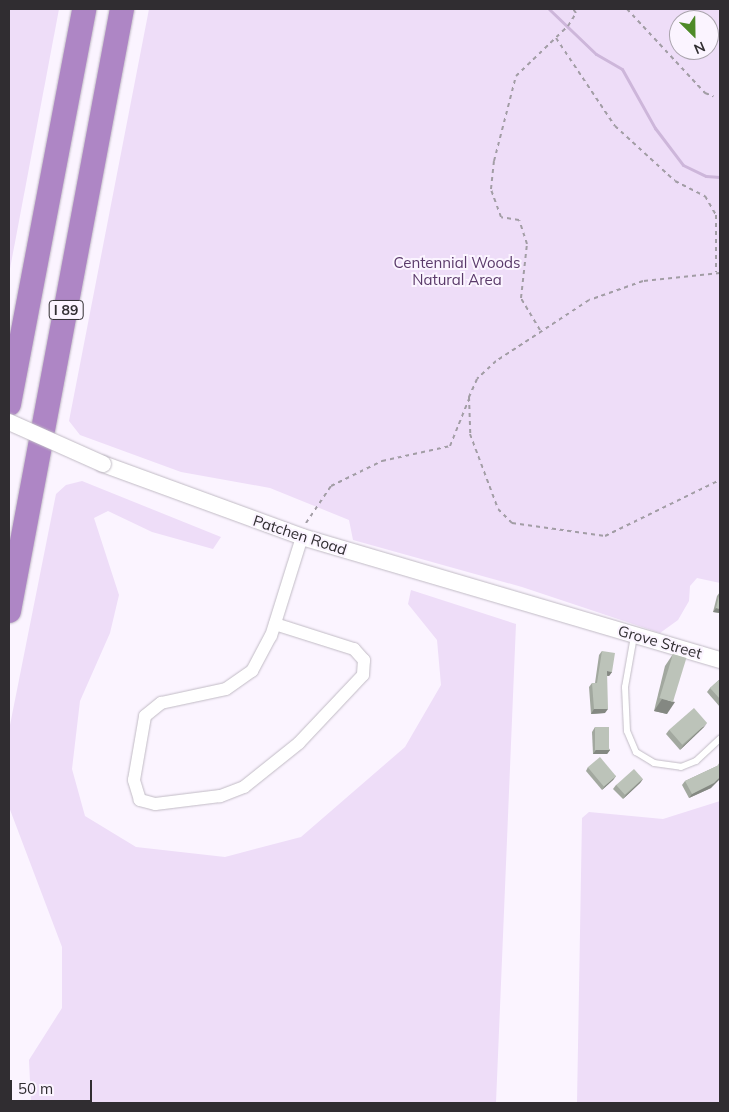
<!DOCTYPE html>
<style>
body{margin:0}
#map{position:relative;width:729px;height:1112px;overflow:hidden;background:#fbf4ff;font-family:Mulish,sans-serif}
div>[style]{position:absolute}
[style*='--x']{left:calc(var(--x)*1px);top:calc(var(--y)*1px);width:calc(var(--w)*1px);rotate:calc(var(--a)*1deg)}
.green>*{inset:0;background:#eeddf8}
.stream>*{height:3px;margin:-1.5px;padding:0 1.5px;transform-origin:1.5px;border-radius:1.5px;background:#cdb6da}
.path>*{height:2px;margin-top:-1px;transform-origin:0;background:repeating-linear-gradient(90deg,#a29da5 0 4px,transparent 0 8px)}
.roads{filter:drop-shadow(0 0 1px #c1bbc5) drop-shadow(0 0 1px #c1bbc5)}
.service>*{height:6px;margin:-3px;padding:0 3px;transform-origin:3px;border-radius:3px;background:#fff}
.minor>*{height:12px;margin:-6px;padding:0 6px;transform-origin:6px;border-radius:6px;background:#fff}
.tertiary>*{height:16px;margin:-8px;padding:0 8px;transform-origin:8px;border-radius:8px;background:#fff}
.motorway>*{height:24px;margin:-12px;padding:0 12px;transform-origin:12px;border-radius:12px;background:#ae86c5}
.bridges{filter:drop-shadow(0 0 1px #c1bbc5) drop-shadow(0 0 1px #c1bbc5)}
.tertiary-bridge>*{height:16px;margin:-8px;padding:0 8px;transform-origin:8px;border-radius:8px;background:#fff}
.wall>*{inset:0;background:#a2a89f}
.shaded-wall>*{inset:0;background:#848882}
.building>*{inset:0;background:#bcc3b9;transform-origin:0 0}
span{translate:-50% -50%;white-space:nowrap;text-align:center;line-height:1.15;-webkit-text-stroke:4px #fbf4ff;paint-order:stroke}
.shield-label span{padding:1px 4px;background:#fbf4ff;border:1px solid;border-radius:4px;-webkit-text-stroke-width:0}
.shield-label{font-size:14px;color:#302d31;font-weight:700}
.park-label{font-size:15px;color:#5a3a6a}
.street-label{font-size:15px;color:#302d31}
.frame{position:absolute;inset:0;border:10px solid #302d31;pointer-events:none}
.north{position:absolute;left:669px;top:10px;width:50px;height:50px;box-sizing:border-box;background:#fbf4ff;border:1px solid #aaa4ad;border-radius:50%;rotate:157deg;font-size:14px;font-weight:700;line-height:20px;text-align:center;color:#302d31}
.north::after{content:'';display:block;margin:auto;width:18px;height:22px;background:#4e8a28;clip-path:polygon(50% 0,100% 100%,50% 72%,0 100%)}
.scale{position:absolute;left:10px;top:1080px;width:82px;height:22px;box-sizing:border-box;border:2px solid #302d31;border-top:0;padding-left:6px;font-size:15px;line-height:18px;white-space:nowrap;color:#302d31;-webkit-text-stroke:4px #fbf4ff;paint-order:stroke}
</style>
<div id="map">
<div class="green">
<div style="clip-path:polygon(9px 9px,59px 9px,9px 274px)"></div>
<div style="clip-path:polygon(evenodd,149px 9px,720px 9px,720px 583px,697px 578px,690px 586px,689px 601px,678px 620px,660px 633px,522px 587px,353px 540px,349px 520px,270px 488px,181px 472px,80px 435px,69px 421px,149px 9px,679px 20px,709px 20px,709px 50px,679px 50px,679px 20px)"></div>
<div style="clip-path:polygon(82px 481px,221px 537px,213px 549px,152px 532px,108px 511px,94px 518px,119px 595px,110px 633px,80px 701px,72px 769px,85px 816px,136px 847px,225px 857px,301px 837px,405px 747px,441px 685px,437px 640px,408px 604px,411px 590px,516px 624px,496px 1103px,31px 1103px,29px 1060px,62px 1008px,62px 947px,9px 807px,10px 725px,56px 494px,66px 485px)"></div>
<div style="clip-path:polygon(720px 801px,720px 1103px,577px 1103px,582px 818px,589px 812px,663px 819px)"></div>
</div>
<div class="stream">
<div style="--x:549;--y:9;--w:65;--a:43.8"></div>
<div style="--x:596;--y:54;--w:30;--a:30"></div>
<div style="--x:622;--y:69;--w:68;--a:60.8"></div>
<div style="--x:655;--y:128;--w:46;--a:52.9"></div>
<div style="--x:683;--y:165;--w:25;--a:26"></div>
<div style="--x:706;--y:176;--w:14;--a:4"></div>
</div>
<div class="path">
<div style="--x:627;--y:9;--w:115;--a:47.1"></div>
<div style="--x:705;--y:93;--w:9;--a:21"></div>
<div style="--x:556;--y:38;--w:106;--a:56.2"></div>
<div style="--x:615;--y:126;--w:81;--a:42.5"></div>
<div style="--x:675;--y:181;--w:34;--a:27"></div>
<div style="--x:705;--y:196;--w:22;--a:60"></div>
<div style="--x:716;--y:215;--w:57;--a:90"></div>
<div style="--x:720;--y:273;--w:77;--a:174.1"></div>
<div style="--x:643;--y:281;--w:57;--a:160.6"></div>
<div style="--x:589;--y:300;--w:111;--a:146.7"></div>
<div style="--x:496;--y:361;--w:26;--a:137"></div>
<div style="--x:477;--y:379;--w:20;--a:114"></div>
<div style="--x:469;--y:397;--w:37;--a:88"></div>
<div style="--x:470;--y:434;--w:80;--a:69.5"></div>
<div style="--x:498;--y:509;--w:20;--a:45"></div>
<div style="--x:512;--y:523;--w:94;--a:8"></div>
<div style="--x:605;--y:536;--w:128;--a:-26"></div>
<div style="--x:540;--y:330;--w:37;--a:-121"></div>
<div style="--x:521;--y:298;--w:54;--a:-83.7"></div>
<div style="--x:527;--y:244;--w:25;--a:-108"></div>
<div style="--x:519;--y:220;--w:18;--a:-171"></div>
<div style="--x:501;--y:217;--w:30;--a:-110"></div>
<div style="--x:491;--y:189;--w:28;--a:-84"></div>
<div style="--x:494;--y:161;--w:88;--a:-75.5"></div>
<div style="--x:516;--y:76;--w:72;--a:-43.9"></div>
<div style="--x:568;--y:26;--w:15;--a:-58"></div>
<div style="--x:576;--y:13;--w:5;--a:-127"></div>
<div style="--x:306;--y:523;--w:45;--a:-56"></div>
<div style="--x:331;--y:486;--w:57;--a:-26.1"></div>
<div style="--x:382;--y:461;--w:70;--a:-12.4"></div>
<div style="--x:450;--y:446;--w:51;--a:-68"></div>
</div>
<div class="roads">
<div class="service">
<div style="--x:634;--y:636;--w:52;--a:100"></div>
<div style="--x:625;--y:687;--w:44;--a:87.4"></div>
<div style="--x:627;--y:731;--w:23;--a:67"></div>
<div style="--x:636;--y:752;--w:21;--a:31"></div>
<div style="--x:654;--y:763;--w:27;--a:8"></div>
<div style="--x:681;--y:767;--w:16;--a:-22"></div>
<div style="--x:696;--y:761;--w:33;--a:-43"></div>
</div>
<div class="minor">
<div style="--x:275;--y:624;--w:83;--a:17.6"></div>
<div style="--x:354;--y:649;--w:15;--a:48"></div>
<div style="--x:364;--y:660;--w:15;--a:94"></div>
<div style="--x:363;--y:675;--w:93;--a:133.3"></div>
<div style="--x:299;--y:743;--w:70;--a:141.3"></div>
<div style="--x:244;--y:787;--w:26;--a:159"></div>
<div style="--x:220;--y:796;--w:65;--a:173"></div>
<div style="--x:155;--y:804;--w:16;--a:-165"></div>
<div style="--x:140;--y:800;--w:21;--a:-107"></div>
<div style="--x:134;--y:780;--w:65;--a:-80.2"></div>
<div style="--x:145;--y:716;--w:21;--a:-39"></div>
<div style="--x:161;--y:703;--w:66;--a:-12.2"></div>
<div style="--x:226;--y:689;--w:32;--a:-35"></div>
<div style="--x:252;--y:671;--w:40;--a:-62"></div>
<div style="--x:271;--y:636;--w:104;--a:-72.6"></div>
</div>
<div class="tertiary">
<div style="--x:103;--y:464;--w:212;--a:20.1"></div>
<div style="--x:302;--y:537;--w:436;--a:16.4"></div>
</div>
<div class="motorway">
<div style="--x:9;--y:404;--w:402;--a:-79.2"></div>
<div style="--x:9;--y:611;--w:613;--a:-79.37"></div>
</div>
</div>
<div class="bridges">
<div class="tertiary-bridge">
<div style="--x:9;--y:422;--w:103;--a:24.1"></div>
</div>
</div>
<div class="wall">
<div style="clip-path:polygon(720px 592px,720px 613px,713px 612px,717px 596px)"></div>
<div style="clip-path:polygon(602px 651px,612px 672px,609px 676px,607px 676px,605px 713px,591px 714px,589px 687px,592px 683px,595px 683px,599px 655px)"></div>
<div style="clip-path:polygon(673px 654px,667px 714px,654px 711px,665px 666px)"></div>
<div style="clip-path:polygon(720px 679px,720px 707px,707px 692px,710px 688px)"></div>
<div style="clip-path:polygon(595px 727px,610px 750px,607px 754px,593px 754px,592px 732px)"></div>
<div style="clip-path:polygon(704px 727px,680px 750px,666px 734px,669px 730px)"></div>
<div style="clip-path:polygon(717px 766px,711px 788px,689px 798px,682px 785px,685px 781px)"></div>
<div style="clip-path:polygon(588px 767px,616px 776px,613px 780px,602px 790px,586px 771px)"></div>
<div style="clip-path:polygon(643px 779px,640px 783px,623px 799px,613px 789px,616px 785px)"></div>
</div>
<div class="shaded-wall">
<div style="clip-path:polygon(716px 608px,720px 609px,720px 613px,713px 612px)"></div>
<div style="clip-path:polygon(607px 671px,612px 672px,609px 676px,604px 675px)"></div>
<div style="clip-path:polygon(662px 699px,675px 702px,667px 714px,654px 711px)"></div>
<div style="clip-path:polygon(594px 709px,608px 709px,605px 713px,591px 714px)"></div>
<div style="clip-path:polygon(707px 723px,704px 727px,680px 750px,683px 746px)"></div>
<div style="clip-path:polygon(596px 750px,610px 750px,607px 754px,593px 754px)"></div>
<div style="clip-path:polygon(616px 776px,613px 780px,602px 790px,605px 786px)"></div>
<div style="clip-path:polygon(720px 777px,720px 779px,711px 788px,689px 798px,692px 794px)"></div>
<div style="clip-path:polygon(643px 779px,640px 783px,623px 799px,626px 795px)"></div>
</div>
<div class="building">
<div style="clip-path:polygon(720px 592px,720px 609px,716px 608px)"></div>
<div style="clip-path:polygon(602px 651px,615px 653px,612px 672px,607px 671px,608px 709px,594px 709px,592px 683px,597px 683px)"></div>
<div style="left:673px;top:654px;width:14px;height:46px;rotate:17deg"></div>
<div style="clip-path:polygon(720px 679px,720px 699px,710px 688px)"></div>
<div style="left:694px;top:708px;width:20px;height:33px;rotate:49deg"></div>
<div style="left:595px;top:727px;width:14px;height:23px"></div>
<div style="left:600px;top:757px;width:25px;height:16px;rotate:50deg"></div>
<div style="clip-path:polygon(720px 762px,720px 777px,714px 783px,692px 794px,685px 781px,717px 766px)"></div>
<div style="left:634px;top:769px;width:13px;height:24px;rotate:48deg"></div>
</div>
<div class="shield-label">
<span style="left:66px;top:310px">I 89</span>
</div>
<div class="park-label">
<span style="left:457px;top:271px">Centennial Woods<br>Natural Area</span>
</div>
<div class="street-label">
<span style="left:300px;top:535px;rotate:18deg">Patchen Road</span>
<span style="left:660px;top:642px;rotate:16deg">Grove Street</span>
</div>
<div class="frame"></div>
<div class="north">N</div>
<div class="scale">50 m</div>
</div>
